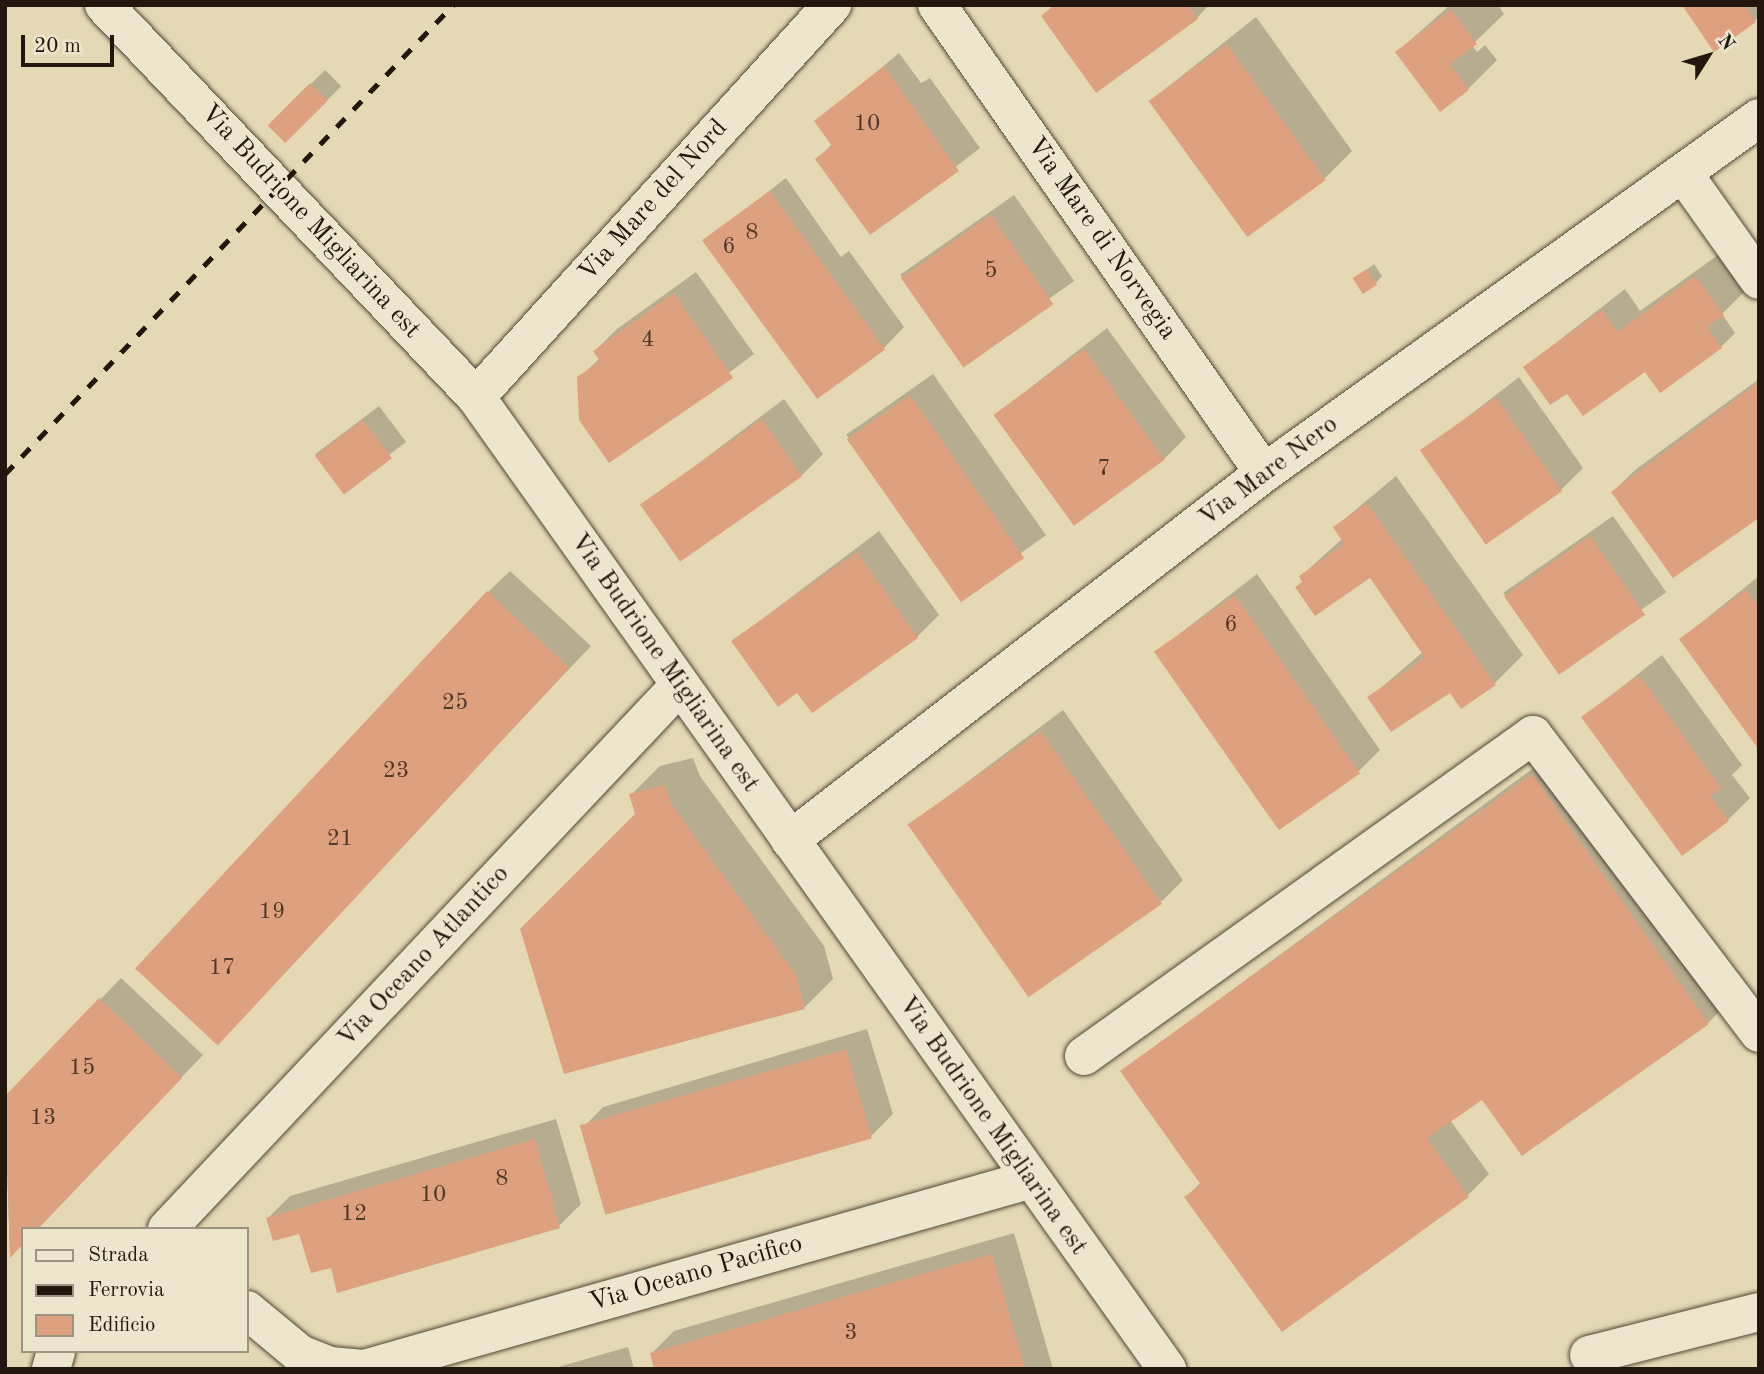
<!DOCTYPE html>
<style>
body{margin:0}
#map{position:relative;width:1764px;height:1374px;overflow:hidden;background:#e4d9b4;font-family:"Old Standard TT",serif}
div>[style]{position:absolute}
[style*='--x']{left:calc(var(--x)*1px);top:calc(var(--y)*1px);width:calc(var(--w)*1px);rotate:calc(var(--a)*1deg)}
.shadow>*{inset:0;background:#0003;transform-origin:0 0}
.building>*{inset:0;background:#dea17f;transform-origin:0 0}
.roads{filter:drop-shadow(0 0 2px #524738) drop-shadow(0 0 2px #524738)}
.minor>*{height:38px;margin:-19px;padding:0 19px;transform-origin:19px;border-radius:19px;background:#ede6ce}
.rail>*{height:5px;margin-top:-2.5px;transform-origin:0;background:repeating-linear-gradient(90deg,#22160e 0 12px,transparent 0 24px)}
span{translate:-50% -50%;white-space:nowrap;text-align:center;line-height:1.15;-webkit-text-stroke:5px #ede6ce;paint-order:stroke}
.number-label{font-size:23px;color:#51392a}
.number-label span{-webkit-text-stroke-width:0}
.street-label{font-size:26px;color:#22160e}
.frame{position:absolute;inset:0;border:7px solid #22160e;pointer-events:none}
.legend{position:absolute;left:21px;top:1227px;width:228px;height:126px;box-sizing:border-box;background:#ede6ce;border:2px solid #9c9381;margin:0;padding:9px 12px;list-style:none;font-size:21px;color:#22160e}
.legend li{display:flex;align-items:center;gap:14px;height:35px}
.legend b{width:35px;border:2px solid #9c9381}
.north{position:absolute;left:1673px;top:21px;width:70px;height:70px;-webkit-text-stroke:5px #ede6ce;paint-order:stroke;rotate:53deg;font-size:19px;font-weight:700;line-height:28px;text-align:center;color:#22160e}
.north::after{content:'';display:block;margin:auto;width:24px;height:32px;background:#22160e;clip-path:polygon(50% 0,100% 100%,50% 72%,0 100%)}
.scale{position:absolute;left:21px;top:35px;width:93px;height:32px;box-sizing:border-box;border:4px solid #22160e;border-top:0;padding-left:9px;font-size:21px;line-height:24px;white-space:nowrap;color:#22160e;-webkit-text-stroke:5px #ede6ce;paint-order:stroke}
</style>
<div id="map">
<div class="shadow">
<div style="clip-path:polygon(1053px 5px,1209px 5px,1197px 18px,1043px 16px)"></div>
<div style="clip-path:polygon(1450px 5px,1498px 5px,1504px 14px,1472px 45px,1477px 52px,1485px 45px,1497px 60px,1468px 89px,1397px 52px)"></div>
<div style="clip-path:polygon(1684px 5px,1759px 5px,1759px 17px,1754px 21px)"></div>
<div style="clip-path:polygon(1256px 17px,1352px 151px,1323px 180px,1150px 101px)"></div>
<div style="clip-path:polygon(899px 53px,921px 83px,930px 78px,980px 148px,870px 233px,817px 159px,832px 144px,817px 122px)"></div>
<div style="left:325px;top:70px;width:23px;height:78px;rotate:45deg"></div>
<div style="clip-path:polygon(786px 178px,841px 257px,849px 251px,904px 327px,883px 349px,704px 241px)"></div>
<div style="left:1014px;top:195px;width:105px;height:139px;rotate:55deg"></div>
<div style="clip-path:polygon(1718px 255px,1744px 292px,1722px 314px,1735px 333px,1721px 347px,1569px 394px,1525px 367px,1625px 289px,1640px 311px)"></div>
<div style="clip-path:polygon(1374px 264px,1382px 276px,1376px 283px,1356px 278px)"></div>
<div style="clip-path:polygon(696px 272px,754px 354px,650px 432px,579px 378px,600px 358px,595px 351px,617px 329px)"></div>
<div style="clip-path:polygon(1107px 328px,1186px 437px,1164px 459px,995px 415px)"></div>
<div style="left:933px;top:374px;width:197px;height:106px;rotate:55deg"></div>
<div style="clip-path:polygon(1519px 377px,1583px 468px,1561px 490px,1422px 452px)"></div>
<div style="clip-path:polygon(1759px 379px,1759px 516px,1613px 492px,1635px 470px)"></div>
<div style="clip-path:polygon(784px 399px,823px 454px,801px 476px,642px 506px)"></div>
<div style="left:379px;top:406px;width:45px;height:80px;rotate:53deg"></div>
<div style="clip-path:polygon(1396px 476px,1523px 655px,1495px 683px,1370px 697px,1423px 652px,1370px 576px,1301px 576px,1343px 538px,1335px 527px)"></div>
<div style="left:1613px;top:516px;width:93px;height:134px;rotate:55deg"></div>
<div style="clip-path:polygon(879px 531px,939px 615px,917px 637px,733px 641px)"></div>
<div style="clip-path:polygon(510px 571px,591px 646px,236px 1018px,488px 592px)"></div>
<div style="clip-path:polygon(1257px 574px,1380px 750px,1359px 771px,1156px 652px)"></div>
<div style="clip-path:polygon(1759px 576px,1759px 747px,1681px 639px)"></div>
<div style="clip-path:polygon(1662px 655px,1742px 765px,1732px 775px,1750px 798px,1729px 819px,1704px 790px,1729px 819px,1682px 853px,1584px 717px)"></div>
<div style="clip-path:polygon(1063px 710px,1183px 880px,1162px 901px,910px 825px)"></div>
<div style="clip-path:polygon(1554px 753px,1730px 1001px,1708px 1023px,1482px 1097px,1450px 1120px,1489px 1174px,1468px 1195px,1186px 1197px,1201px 1182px,1122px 1071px)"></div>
<div style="clip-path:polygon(693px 758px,700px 776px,824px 946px,833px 979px,805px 1007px,565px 1072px,636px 815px,631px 795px,660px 766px)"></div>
<div style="clip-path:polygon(121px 978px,203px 1055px,36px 1229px,23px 1229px,10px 1255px,5px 1099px)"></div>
<div style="clip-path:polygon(867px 1029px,893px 1114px,871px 1136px,582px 1129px,603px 1107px)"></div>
<div style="clip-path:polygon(556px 1119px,581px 1204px,559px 1226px,332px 1265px,301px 1232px,268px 1218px,290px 1196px)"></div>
<div style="clip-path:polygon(1014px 1233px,1053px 1369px,656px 1369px,652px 1353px,674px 1331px)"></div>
<div style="clip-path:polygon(628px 1347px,634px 1369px,551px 1369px)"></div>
</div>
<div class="building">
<div style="clip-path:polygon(1055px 5px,1188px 5px,1198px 19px,1096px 93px,1041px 16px)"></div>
<div style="clip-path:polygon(1682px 5px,1744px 5px,1756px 22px,1714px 52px)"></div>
<div style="clip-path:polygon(1451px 10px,1477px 44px,1450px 64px,1469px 90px,1440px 112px,1395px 52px)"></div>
<div style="left:1227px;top:44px;width:168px;height:97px;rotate:54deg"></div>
<div style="clip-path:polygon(884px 66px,959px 171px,870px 235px,815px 159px,832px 146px,814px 121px)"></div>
<div style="left:310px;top:83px;width:25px;height:60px;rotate:45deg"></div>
<div style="left:770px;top:191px;width:196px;height:84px;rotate:54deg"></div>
<div style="left:991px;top:215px;width:109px;height:110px;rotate:55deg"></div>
<div style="left:1367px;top:269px;width:19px;height:17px;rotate:58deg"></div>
<div style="clip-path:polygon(1695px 276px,1724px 315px,1707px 327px,1722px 348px,1660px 393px,1645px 372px,1583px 416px,1567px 394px,1550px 405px,1523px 367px,1602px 310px,1618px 332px)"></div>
<div style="clip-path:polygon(674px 293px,733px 378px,609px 463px,579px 420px,577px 377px,600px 361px,593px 351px)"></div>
<div style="left:1084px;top:349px;width:137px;height:112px;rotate:54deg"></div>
<div style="clip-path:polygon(1759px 382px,1759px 518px,1673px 578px,1611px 492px)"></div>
<div style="left:910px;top:395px;width:199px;height:77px;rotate:55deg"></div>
<div style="left:1496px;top:397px;width:115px;height:93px;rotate:55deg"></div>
<div style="left:762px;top:419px;width:70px;height:149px;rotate:55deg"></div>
<div style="left:363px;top:420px;width:48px;height:60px;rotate:53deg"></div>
<div style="clip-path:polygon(1367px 503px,1496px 685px,1461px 709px,1450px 693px,1391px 732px,1367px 697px,1425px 658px,1370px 578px,1315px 616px,1295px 587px,1302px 582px,1299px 576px,1344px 544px,1333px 527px)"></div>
<div style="left:1590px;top:536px;width:96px;height:105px;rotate:55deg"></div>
<div style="clip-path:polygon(857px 552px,918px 638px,812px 713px,797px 693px,778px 707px,731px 641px)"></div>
<div style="clip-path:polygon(1746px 590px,1759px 607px,1759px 750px,1679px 639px)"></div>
<div style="left:487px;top:591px;width:113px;height:516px;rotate:43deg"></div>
<div style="left:1235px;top:595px;width:218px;height:99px;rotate:55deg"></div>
<div style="clip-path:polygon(1639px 675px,1721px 788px,1710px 796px,1729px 821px,1682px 856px,1581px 717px)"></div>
<div style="left:1041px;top:731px;width:211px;height:163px;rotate:55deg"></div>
<div style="clip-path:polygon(1532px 774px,1709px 1024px,1522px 1156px,1482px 1100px,1427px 1138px,1469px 1197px,1282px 1332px,1184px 1197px,1201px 1185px,1120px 1071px)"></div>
<div style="clip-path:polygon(665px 785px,671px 804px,796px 975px,805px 1009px,564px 1074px,520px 929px,635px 814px,629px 794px)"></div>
<div style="clip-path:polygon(99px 998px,182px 1078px,38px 1229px,23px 1229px,23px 1244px,10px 1258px,5px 1096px)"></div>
<div style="left:846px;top:1049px;width:93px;height:277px;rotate:74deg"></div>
<div style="clip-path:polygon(535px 1139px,560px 1228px,337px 1293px,331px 1268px,311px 1273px,299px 1234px,273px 1241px,266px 1218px)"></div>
<div style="clip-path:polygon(992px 1254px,1025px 1369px,654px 1369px,650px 1353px)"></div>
</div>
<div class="roads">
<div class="minor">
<div style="--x:104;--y:5;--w:540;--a:46.5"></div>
<div style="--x:476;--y:397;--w:1193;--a:54.59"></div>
<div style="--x:937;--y:5;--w:571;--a:55.06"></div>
<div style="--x:1683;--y:173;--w:131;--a:54.6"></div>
<div style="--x:476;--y:397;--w:530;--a:-47.76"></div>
<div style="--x:790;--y:840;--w:599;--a:-37.75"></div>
<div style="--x:1264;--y:473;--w:609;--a:-35.65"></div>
<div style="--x:1084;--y:1056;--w:552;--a:-35.56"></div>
<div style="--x:1533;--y:735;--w:374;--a:52.8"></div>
<div style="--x:167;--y:1229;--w:748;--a:-46.68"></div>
<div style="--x:247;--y:1310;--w:69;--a:39.7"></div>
<div style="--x:300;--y:1354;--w:32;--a:22"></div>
<div style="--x:330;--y:1366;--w:33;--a:5"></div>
<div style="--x:1589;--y:1355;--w:175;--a:-14.2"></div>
<div style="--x:51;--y:1369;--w:19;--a:-74"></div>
<div style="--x:364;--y:1369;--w:691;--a:-15.87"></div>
</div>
</div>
<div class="rail">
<div style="--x:5;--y:474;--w:649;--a:-46.31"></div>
</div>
<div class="number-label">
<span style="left:867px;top:124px">10</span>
<span style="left:752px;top:233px">8</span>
<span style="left:729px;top:247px">6</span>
<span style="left:991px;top:271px">5</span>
<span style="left:648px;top:340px">4</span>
<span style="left:1104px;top:469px">7</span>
<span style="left:1231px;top:625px">6</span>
<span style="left:455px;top:703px">25</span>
<span style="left:396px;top:771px">23</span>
<span style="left:340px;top:839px">21</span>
<span style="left:272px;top:912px">19</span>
<span style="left:222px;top:968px">17</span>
<span style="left:82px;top:1068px">15</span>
<span style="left:43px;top:1118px">13</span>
<span style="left:502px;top:1179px">8</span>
<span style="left:433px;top:1195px">10</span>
<span style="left:354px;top:1214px">12</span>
<span style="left:851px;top:1333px">3</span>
</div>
<div class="street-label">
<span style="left:654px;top:201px;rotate:-48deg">Via Mare del Nord</span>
<span style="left:310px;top:222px;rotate:47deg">Via Budrione Migliarina est</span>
<span style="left:1101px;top:239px;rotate:55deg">Via Mare di Norvegia</span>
<span style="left:1269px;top:472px;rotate:-37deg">Via Mare Nero</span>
<span style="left:664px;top:663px;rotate:55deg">Via Budrione Migliarina est</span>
<span style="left:424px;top:957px;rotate:-47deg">Via Oceano Atlantico</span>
<span style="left:992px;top:1126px;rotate:55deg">Via Budrione Migliarina est</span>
<span style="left:696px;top:1274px;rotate:-16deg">Via Oceano Pacifico</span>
</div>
<div class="frame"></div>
<ul class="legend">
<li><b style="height:9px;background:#ede6ce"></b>Strada</li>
<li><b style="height:9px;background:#22160e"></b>Ferrovia</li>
<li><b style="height:19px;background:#dea17f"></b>Edificio</li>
</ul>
<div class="north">N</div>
<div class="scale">20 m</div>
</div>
